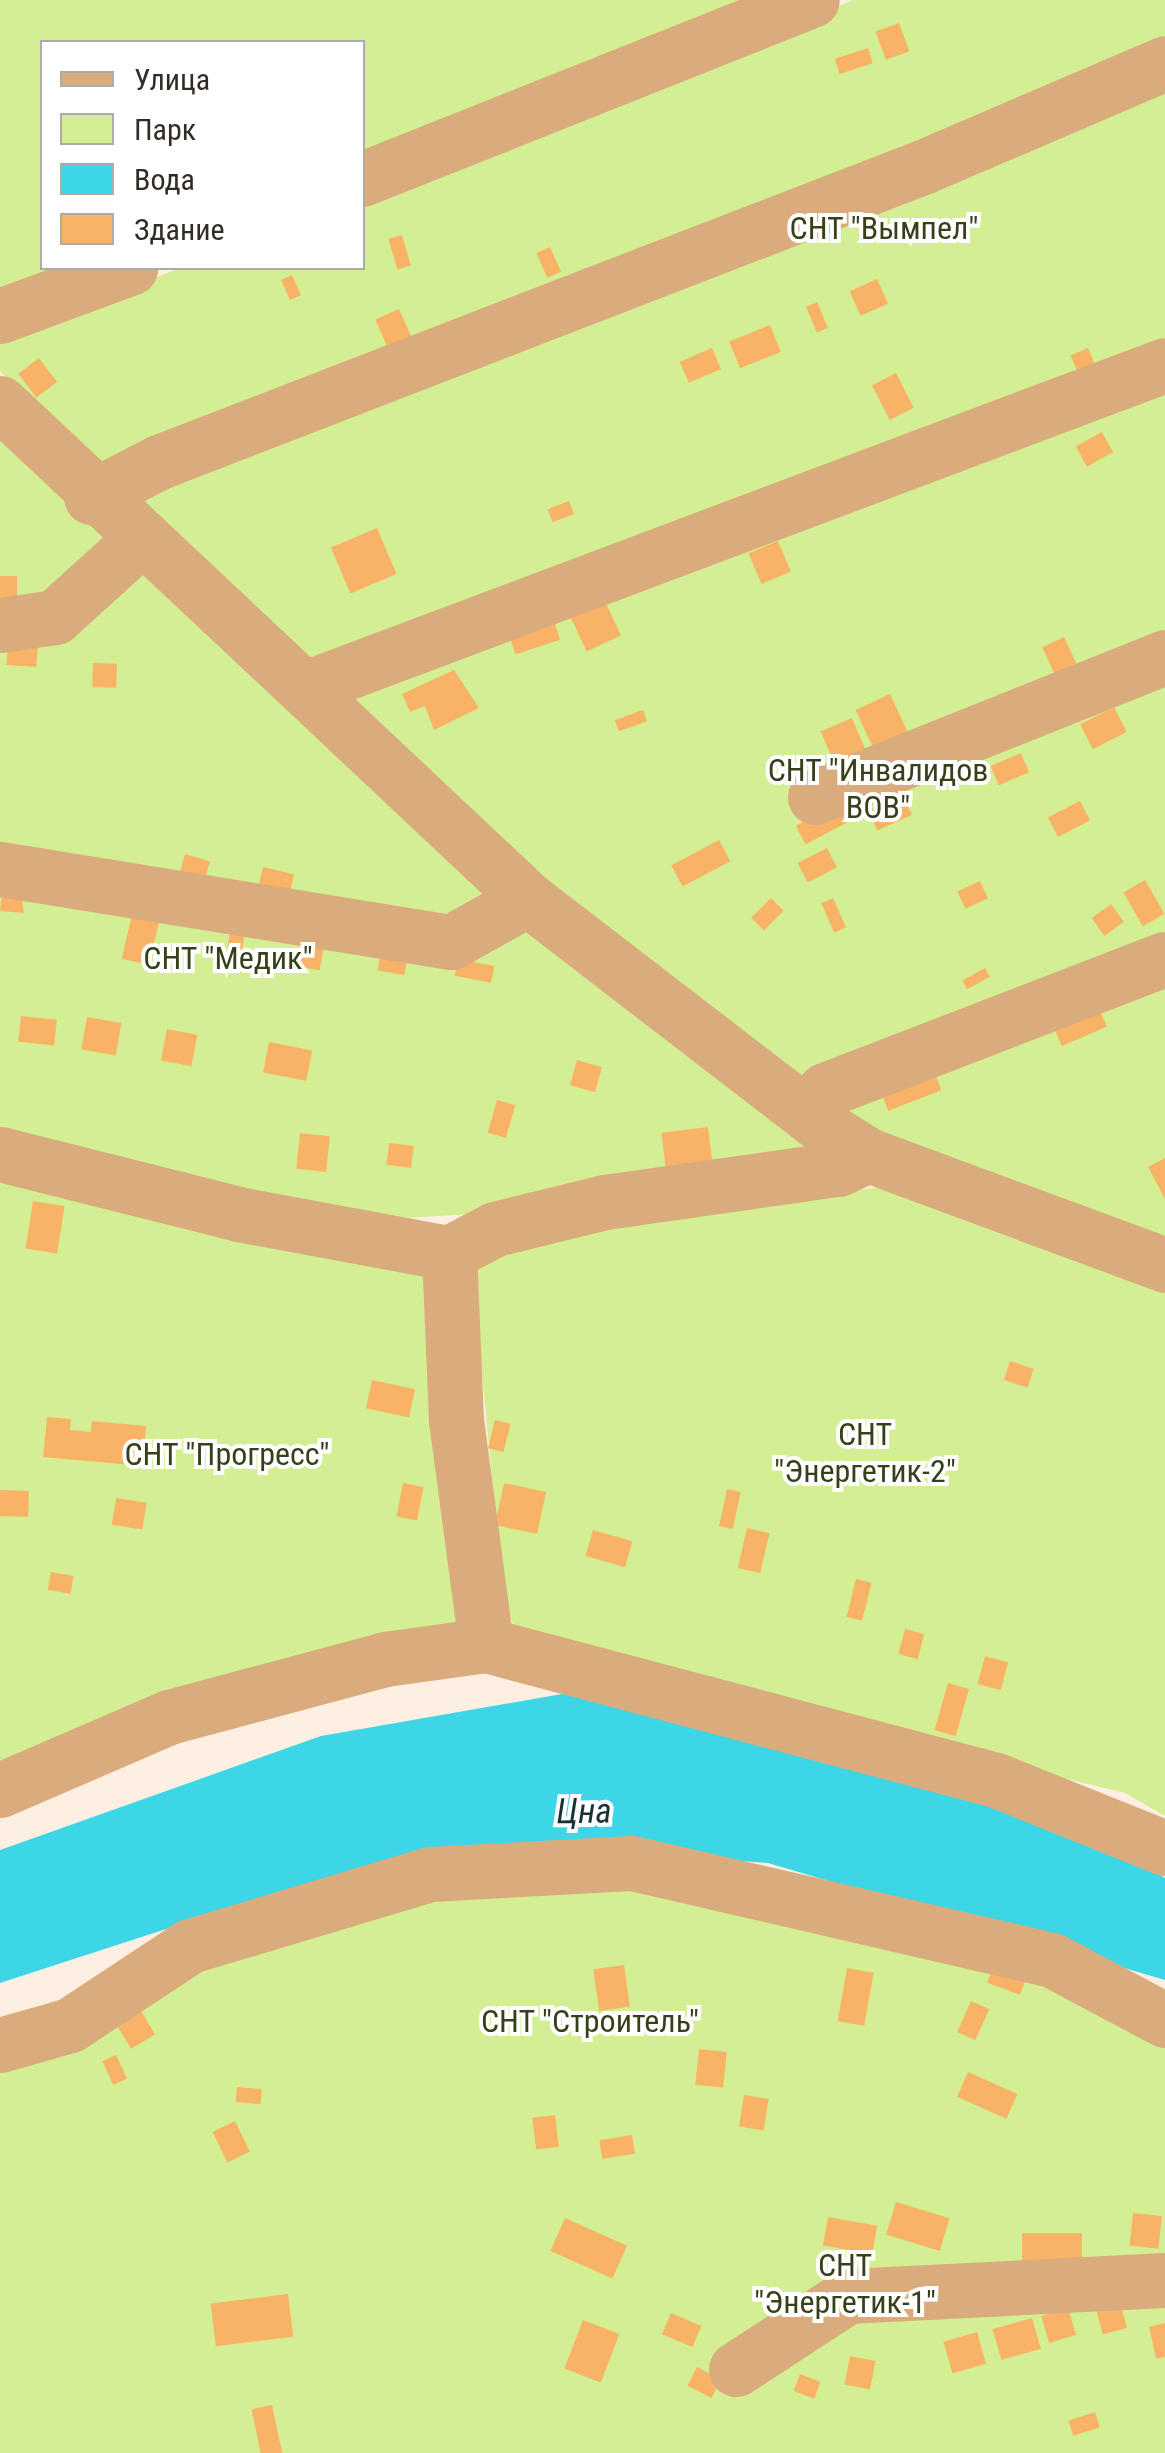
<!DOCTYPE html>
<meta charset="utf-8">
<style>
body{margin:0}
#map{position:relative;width:1165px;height:2453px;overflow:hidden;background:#fdefe2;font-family:"Roboto Condensed",sans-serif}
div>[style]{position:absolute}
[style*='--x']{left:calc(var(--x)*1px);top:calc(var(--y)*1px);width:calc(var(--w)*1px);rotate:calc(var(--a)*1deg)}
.green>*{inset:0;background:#d4ee94}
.water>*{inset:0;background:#3dd6e6}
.building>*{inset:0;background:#f9b366;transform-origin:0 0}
.minor>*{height:55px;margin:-27.5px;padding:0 27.5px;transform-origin:27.5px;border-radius:27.5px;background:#daab7c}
span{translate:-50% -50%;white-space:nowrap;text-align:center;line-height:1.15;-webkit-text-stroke:8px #fff;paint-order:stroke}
.park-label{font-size:32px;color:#364019}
.water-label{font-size:35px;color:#193235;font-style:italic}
.legend{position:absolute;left:40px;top:40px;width:325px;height:230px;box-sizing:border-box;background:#fff;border:2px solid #adaba8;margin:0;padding:12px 18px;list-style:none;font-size:30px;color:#322c26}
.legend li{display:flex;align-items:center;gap:20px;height:50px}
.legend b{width:50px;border:2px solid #adaba8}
</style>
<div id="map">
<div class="green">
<div style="clip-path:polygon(0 0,780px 0,363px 157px,362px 42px,42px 42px,42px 268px,70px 268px,0 294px)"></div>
<div style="clip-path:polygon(853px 0,1165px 0,1165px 352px,302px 667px,83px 463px,0 371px,0 339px,180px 268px,362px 268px,363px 194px)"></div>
<div style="clip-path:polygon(1165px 375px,1165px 1256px,837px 1120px,384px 748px,347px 689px)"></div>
<div style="clip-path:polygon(0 431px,550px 928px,822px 1145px,472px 1214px,355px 1221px,0 1136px)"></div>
<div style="clip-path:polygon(0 1173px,429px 1271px,474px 1615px,455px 1634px,0 1770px)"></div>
<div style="clip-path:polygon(902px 1185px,1165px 1291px,1165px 1816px,1125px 1793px,523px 1647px,504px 1603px,471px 1258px,578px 1220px)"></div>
<div style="clip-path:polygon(620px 1873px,1045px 1983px,1165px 2044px,1165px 2453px,0 2453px,0 2065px,162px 1971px,423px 1888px)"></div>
</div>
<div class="water">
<div style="clip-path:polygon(579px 1691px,1094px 1835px,1165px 1878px,1165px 1980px,768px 1863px,601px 1850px,243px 1904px,0 1983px,0 1850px,321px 1736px)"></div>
</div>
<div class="building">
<div style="left:899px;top:23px;width:30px;height:25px;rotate:70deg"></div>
<div style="left:868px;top:48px;width:16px;height:35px;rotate:72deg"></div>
<div style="left:402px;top:235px;width:32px;height:14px;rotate:74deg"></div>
<div style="left:550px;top:247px;width:27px;height:15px;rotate:66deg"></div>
<div style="left:292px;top:275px;width:22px;height:12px;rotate:66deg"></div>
<div style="left:877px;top:279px;width:27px;height:30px;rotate:66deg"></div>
<div style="left:817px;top:302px;width:28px;height:12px;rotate:67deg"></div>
<div style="left:399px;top:309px;width:32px;height:26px;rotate:66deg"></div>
<div style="left:770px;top:325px;width:29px;height:44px;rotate:68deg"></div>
<div style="left:712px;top:348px;width:23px;height:35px;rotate:67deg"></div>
<div style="left:1088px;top:348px;width:33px;height:19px;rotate:67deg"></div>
<div style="left:39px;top:358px;width:30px;height:26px;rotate:53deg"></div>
<div style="left:896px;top:373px;width:39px;height:27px;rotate:63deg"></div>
<div style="left:1102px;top:432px;width:23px;height:30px;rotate:61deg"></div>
<div style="left:569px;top:501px;width:14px;height:23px;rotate:69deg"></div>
<div style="left:377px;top:528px;width:50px;height:50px;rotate:67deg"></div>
<div style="left:778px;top:541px;width:33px;height:32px;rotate:67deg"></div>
<div style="left:0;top:576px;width:17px;height:25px"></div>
<div style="left:605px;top:601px;width:38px;height:38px;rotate:65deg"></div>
<div style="left:553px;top:618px;width:23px;height:47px;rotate:72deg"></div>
<div style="left:1064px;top:637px;width:29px;height:24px;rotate:65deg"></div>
<div style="left:8px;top:642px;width:30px;height:23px;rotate:4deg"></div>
<div style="left:93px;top:663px;width:24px;height:24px;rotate:2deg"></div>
<div style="clip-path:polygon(454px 670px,479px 708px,434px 730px,425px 706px,410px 712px,402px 694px)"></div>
<div style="left:890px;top:694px;width:41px;height:38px;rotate:65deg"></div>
<div style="left:1114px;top:707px;width:28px;height:38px;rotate:63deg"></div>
<div style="left:643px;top:710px;width:12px;height:30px;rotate:70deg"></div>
<div style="left:852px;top:718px;width:36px;height:34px;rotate:67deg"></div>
<div style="left:1021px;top:753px;width:21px;height:33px;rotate:67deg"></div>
<div style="left:903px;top:795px;width:22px;height:38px;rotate:66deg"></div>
<div style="left:1080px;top:801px;width:22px;height:36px;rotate:63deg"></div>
<div style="left:839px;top:803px;width:21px;height:49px;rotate:62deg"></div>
<div style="left:719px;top:840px;width:24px;height:54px;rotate:62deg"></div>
<div style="left:827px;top:848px;width:22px;height:33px;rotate:63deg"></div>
<div style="left:185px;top:854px;width:26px;height:35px;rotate:16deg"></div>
<div style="left:263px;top:867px;width:32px;height:29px;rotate:13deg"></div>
<div style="left:1145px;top:880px;width:39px;height:25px;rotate:60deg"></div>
<div style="left:980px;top:881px;width:19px;height:25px;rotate:65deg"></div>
<div style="clip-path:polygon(3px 883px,19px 884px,24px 913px,0 911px)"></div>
<div style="left:771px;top:898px;width:18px;height:28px;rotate:45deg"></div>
<div style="left:833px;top:898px;width:32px;height:13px;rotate:66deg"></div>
<div style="left:1111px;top:904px;width:22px;height:24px;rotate:54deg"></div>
<div style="left:133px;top:910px;width:28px;height:50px;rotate:13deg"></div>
<div style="left:231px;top:922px;width:15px;height:39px;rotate:8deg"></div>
<div style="left:304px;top:932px;width:22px;height:35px;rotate:10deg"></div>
<div style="left:382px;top:946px;width:27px;height:25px;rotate:10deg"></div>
<div style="left:458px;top:959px;width:37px;height:17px;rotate:11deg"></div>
<div style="left:985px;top:968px;width:10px;height:26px;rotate:61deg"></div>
<div style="left:1096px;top:1001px;width:28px;height:49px;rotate:67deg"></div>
<div style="left:21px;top:1016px;width:36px;height:26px;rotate:6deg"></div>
<div style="left:87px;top:1017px;width:35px;height:33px;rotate:10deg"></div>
<div style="left:167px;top:1029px;width:31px;height:32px;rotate:11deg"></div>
<div style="left:269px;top:1042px;width:44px;height:31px;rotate:11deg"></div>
<div style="left:577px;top:1060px;width:26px;height:26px;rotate:16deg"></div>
<div style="left:932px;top:1066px;width:26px;height:57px;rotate:69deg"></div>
<div style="left:497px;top:1100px;width:19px;height:34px;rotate:16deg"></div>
<div style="left:708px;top:1127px;width:39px;height:47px;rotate:83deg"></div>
<div style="left:300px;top:1133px;width:30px;height:36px;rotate:6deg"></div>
<div style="left:389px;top:1143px;width:25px;height:22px;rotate:7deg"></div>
<div style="clip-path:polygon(1165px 1158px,1165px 1199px,1148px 1167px)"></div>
<div style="left:33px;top:1201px;width:32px;height:48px;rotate:9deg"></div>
<div style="left:1010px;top:1361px;width:25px;height:20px;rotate:18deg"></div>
<div style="left:372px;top:1380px;width:44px;height:29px;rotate:12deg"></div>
<div style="clip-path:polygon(47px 1417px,71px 1419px,70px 1430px,91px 1432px,92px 1421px,146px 1426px,143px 1466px,43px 1457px)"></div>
<div style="left:495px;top:1420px;width:16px;height:29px;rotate:14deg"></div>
<div style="left:403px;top:1483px;width:21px;height:34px;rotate:11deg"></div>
<div style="left:504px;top:1483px;width:43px;height:43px;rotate:12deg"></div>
<div style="left:727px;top:1489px;width:14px;height:38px;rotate:12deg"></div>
<div style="left:0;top:1490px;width:29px;height:26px;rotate:2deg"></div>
<div style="left:116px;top:1498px;width:31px;height:27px;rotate:9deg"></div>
<div style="left:747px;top:1528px;width:23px;height:41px;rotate:13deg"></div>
<div style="left:593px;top:1530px;width:41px;height:27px;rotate:16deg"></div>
<div style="left:51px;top:1572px;width:23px;height:18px;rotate:10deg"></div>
<div style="left:856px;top:1579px;width:16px;height:39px;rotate:14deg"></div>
<div style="left:905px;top:1629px;width:20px;height:26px;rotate:15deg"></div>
<div style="left:985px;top:1656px;width:24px;height:29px;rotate:15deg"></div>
<div style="left:948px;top:1683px;width:22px;height:49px;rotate:16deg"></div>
<div style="left:994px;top:1964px;width:35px;height:20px;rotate:20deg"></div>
<div style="left:624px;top:1965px;width:42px;height:31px;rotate:82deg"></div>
<div style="left:847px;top:1968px;width:27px;height:54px;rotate:10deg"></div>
<div style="left:135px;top:2001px;width:39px;height:28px;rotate:59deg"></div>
<div style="left:971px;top:2001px;width:20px;height:34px;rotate:24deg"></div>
<div style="left:699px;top:2049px;width:28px;height:36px;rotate:6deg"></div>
<div style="left:116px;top:2055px;width:26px;height:15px;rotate:65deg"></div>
<div style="left:968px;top:2072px;width:54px;height:27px;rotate:24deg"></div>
<div style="left:237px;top:2087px;width:25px;height:15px;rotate:5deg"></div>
<div style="left:744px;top:2095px;width:25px;height:32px;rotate:9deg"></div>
<div style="left:555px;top:2115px;width:32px;height:23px;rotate:83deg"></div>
<div style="left:235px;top:2121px;width:34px;height:25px;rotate:64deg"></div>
<div style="left:632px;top:2135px;width:19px;height:33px;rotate:81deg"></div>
<div style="left:896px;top:2202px;width:56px;height:34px;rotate:17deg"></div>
<div style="left:1133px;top:2213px;width:29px;height:33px;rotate:6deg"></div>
<div style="left:828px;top:2217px;width:50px;height:29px;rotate:10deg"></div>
<div style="left:565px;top:2218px;width:68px;height:36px;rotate:24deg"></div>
<div style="left:1022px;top:2233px;width:60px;height:31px"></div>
<div style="left:288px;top:2294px;width:43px;height:78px;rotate:83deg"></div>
<div style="left:1120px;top:2302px;width:27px;height:25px;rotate:75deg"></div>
<div style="left:1068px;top:2308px;width:28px;height:28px;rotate:73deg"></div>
<div style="left:671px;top:2313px;width:33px;height:23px;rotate:23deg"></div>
<div style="left:1032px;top:2318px;width:32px;height:41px;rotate:74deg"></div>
<div style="left:583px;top:2320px;width:39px;height:52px;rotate:21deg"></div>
<div style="clip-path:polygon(1165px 2323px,1165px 2357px,1156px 2359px,1149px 2327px)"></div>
<div style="left:977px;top:2332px;width:33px;height:35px;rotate:74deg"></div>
<div style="left:850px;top:2356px;width:26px;height:29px;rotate:11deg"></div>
<div style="left:697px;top:2367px;width:27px;height:21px;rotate:27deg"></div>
<div style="left:800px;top:2374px;width:22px;height:18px;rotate:21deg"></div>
<div style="left:272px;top:2405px;width:49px;height:21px;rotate:78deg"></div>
<div style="left:1095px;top:2412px;width:16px;height:28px;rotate:72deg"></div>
</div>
<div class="minor">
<div style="--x:362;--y:179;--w:484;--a:-21.7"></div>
<div style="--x:0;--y:316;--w:139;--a:-20.3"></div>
<div style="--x:0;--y:403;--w:724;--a:43.21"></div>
<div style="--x:528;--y:899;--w:375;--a:37.6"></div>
<div style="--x:825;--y:1128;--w:51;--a:32.1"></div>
<div style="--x:868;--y:1155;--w:317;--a:20.3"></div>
<div style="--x:91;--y:497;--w:76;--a:-27.2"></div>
<div style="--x:159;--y:462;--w:821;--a:-21.13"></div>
<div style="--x:925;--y:166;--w:261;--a:-23.2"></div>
<div style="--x:0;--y:625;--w:56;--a:-8.3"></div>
<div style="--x:55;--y:617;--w:115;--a:-42.2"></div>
<div style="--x:308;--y:687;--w:915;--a:-20.59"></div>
<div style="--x:815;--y:797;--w:377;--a:-21.8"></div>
<div style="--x:0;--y:869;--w:457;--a:9.2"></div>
<div style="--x:451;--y:942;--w:88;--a:-29.2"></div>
<div style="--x:807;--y:1108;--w:25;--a:-45"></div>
<div style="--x:825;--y:1090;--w:364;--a:-21.1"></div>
<div style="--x:0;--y:1154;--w:245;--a:14.1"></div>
<div style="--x:238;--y:1214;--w:215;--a:10.5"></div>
<div style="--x:449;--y:1253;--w:52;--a:-27.6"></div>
<div style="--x:495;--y:1229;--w:113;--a:-13.8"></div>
<div style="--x:605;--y:1202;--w:235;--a:-8.1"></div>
<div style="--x:838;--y:1169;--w:33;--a:-25"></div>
<div style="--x:449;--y:1253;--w:167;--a:87.6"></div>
<div style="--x:456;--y:1420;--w:227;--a:82.4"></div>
<div style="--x:0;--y:1790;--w:184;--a:-23.4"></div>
<div style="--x:169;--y:1717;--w:224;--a:-15"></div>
<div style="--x:385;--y:1659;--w:102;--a:-7.9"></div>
<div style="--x:486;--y:1645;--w:528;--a:14.83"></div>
<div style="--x:996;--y:1780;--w:182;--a:21.9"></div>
<div style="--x:0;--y:2045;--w:73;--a:-15.9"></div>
<div style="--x:70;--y:2025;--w:144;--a:-33.4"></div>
<div style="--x:190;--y:1946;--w:251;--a:-16.7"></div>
<div style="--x:430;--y:1874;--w:202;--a:-3.1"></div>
<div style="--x:632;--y:1863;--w:431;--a:13"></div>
<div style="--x:1052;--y:1960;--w:128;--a:28"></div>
<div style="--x:736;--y:2369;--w:134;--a:-33.1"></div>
<div style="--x:848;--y:2296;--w:317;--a:-2.9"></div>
</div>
<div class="park-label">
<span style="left:884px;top:228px">СНТ "Вымпел"</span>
<span style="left:878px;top:789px">СНТ "Инвалидов<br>ВОВ"</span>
<span style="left:228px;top:958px">СНТ "Медик"</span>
<span style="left:865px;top:1453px">СНТ<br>"Энергетик-2"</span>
<span style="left:227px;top:1454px">СНТ "Прогресс"</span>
<span style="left:590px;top:2021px">СНТ "Строитель"</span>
<span style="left:845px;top:2284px">СНТ<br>"Энергетик-1"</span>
</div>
<div class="water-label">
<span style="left:584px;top:1812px;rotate:-1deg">Цна</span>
</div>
<ul class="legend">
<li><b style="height:12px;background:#daab7c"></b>Улица</li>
<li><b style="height:28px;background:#d4ee94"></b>Парк</li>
<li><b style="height:28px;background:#3dd6e6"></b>Вода</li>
<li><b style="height:28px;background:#f9b366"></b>Здание</li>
</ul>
</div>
